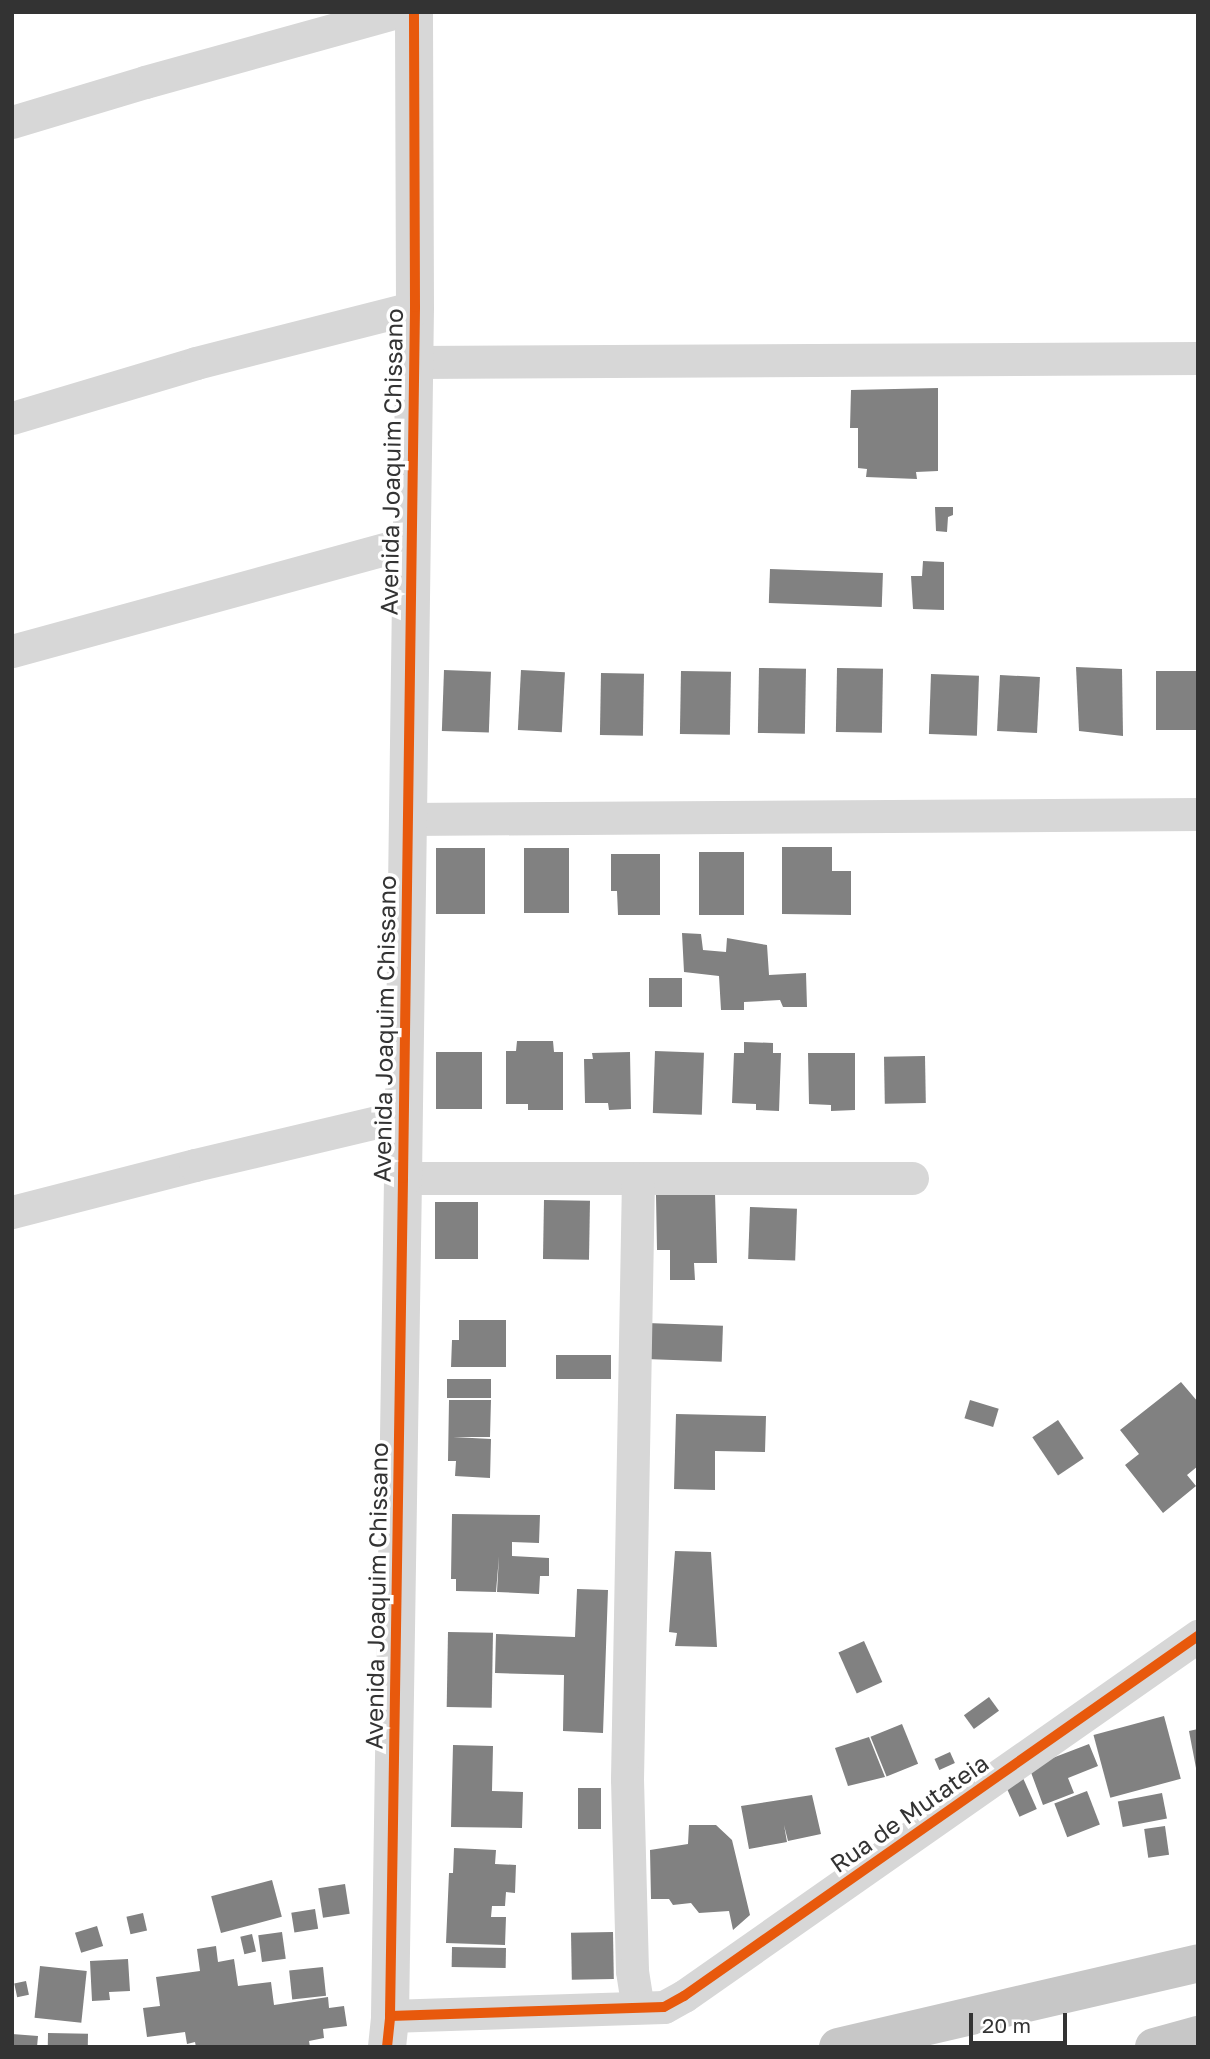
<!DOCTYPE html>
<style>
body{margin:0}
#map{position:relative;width:1210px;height:2059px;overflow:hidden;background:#fff;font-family:"Golos Text",sans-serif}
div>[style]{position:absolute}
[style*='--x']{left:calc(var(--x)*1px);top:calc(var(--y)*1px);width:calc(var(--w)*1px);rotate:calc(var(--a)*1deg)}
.building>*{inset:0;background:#818181;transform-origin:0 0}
.minor>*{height:33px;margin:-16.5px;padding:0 16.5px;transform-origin:16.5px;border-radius:16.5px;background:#d7d7d7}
.tertiary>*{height:38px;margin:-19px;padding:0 19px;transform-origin:19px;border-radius:19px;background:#d7d7d7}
.trunk>*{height:38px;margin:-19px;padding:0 19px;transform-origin:19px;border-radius:19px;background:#c7c7c7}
.cycleway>*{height:10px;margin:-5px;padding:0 5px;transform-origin:5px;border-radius:5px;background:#e8590c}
span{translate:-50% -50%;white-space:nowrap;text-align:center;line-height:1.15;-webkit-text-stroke:7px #fff;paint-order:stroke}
.street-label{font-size:24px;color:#333}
.frame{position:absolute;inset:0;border:14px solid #333;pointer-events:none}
.scale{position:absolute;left:969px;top:2013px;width:98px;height:32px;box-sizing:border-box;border:4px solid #333;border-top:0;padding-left:9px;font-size:21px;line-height:24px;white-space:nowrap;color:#333;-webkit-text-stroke:5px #fff;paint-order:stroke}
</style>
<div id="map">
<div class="building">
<div style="clip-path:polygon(938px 388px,938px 471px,916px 472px,917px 479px,866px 477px,867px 469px,858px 468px,858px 428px,850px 428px,851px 390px)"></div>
<div style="clip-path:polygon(935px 507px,953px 507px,953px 515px,948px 517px,947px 532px,936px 531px)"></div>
<div style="clip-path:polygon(923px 561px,944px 562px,944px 610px,913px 609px,911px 576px,922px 576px)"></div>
<div style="left:770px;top:569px;width:113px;height:34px;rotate:2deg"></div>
<div style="clip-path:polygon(1076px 667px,1122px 669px,1123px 736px,1079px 731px)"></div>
<div style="left:759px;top:668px;width:47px;height:65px;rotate:1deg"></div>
<div style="left:837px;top:668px;width:46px;height:64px;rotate:1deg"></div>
<div style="left:444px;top:670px;width:47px;height:61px;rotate:2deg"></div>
<div style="left:521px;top:670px;width:44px;height:60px;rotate:3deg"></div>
<div style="left:681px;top:671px;width:50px;height:63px;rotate:1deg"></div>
<div style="left:1156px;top:671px;width:42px;height:59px"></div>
<div style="left:601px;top:673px;width:43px;height:62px;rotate:1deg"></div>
<div style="left:931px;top:674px;width:48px;height:60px;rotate:2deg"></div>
<div style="left:1000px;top:675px;width:40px;height:56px;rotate:3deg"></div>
<div style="clip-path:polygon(782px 847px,832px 847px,832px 871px,851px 871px,851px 915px,782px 914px)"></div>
<div style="left:485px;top:848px;width:66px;height:49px;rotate:90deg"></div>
<div style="left:524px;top:848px;width:45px;height:65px"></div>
<div style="left:699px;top:852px;width:45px;height:63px"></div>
<div style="clip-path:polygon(611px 854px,660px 854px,660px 915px,618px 915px,617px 891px,611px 891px)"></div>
<div style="clip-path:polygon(682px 933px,701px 934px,703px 950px,726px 952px,727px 938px,767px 945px,769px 975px,806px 973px,807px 1007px,783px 1007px,780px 1000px,744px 1002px,744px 1010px,721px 1010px,719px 976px,684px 972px)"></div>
<div style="left:682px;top:978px;width:29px;height:33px;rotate:90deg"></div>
<div style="clip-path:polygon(517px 1041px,553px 1041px,554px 1052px,563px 1052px,563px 1110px,528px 1110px,528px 1104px,506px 1104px,506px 1051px,516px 1051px)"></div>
<div style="clip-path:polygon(744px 1042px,773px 1043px,773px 1053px,781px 1053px,779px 1111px,756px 1110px,756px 1104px,732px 1103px,734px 1053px,744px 1053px)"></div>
<div style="left:655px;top:1051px;width:49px;height:62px;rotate:2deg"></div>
<div style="left:436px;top:1052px;width:46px;height:57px"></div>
<div style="clip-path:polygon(630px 1052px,631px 1109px,609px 1110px,608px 1103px,585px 1103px,584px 1059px,593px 1059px,592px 1053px)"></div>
<div style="clip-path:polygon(808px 1053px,855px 1053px,855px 1110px,831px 1111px,831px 1105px,809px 1104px)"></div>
<div style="left:925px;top:1056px;width:47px;height:41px;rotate:89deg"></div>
<div style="clip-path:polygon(715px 1193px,717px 1263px,694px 1263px,695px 1280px,670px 1280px,670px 1250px,657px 1250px,656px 1195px)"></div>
<div style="left:544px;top:1200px;width:46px;height:59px;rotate:1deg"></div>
<div style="left:435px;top:1202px;width:43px;height:57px"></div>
<div style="left:750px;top:1207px;width:47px;height:52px;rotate:2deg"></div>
<div style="clip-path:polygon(459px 1320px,506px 1320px,506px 1367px,451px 1367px,452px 1340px,459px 1340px)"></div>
<div style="left:647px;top:1323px;width:76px;height:36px;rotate:2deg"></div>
<div style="left:556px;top:1355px;width:55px;height:24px"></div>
<div style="left:447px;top:1379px;width:44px;height:19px"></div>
<div style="clip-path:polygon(1181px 1382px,1198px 1402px,1198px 1466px,1187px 1475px,1196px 1486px,1163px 1513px,1125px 1465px,1139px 1454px,1120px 1430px)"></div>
<div style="clip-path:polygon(449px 1400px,491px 1400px,490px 1437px,453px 1437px,491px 1439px,490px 1478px,455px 1476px,456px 1461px,448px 1461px)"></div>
<div style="left:970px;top:1400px;width:30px;height:19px;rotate:17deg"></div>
<div style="clip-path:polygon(676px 1414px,766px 1416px,765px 1452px,715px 1451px,715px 1490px,674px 1489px)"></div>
<div style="left:1058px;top:1420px;width:46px;height:31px;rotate:56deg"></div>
<div style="clip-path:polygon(452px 1514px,540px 1515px,539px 1543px,512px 1542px,512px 1556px,549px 1558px,549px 1576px,540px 1576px,539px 1594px,497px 1592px,499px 1556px,496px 1592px,456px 1591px,456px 1579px,451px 1579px)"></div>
<div style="clip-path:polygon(675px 1551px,711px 1552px,717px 1647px,675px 1646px,677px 1633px,669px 1632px)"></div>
<div style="clip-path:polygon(577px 1589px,608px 1590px,603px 1733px,563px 1731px,564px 1675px,495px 1673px,496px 1634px,575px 1637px)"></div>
<div style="left:448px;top:1632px;width:45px;height:75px;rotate:1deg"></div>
<div style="left:864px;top:1641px;width:45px;height:28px;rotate:66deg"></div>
<div style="left:989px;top:1697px;width:17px;height:31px;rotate:54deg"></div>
<div style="left:1164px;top:1716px;width:65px;height:73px;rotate:75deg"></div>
<div style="left:902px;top:1724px;width:43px;height:34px;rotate:68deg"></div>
<div style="clip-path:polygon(1198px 1729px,1198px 1768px,1196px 1768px,1189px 1731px)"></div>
<div style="clip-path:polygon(869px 1737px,885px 1777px,848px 1786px,835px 1748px)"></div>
<div style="clip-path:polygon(1089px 1744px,1098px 1766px,1068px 1778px,1074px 1793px,1043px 1805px,1029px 1767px)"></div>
<div style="clip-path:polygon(453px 1745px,493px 1746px,492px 1791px,523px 1792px,522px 1828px,451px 1827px)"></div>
<div style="left:950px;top:1752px;width:12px;height:17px;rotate:66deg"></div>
<div style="left:1023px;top:1778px;width:34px;height:19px;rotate:66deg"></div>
<div style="left:578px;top:1788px;width:23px;height:41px"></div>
<div style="left:1087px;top:1791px;width:36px;height:35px;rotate:69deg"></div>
<div style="left:1162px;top:1793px;width:26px;height:45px;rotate:79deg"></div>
<div style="clip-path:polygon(812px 1795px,821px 1834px,788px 1841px,784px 1825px,787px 1842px,749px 1849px,741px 1806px)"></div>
<div style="clip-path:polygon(689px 1825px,716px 1825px,732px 1840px,750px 1915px,733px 1930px,729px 1911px,699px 1913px,691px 1903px,673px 1905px,669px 1899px,651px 1899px,650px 1850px,688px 1844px)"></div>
<div style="left:1165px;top:1826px;width:29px;height:21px;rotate:82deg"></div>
<div style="clip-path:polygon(454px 1848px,496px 1850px,495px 1864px,516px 1865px,515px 1893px,506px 1892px,505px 1906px,492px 1906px,491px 1917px,506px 1917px,505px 1945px,446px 1943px,449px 1873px,453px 1873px)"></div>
<div style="left:272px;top:1880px;width:38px;height:63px;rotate:75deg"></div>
<div style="left:345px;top:1884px;width:30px;height:27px;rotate:81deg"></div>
<div style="left:315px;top:1909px;width:20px;height:24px;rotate:81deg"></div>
<div style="left:143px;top:1913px;width:18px;height:17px;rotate:77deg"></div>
<div style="left:97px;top:1926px;width:21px;height:23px;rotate:73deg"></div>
<div style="left:282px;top:1932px;width:27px;height:24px;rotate:82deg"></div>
<div style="left:613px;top:1932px;width:47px;height:42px;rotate:89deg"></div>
<div style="left:252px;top:1934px;width:18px;height:12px;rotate:77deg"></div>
<div style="clip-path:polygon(216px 1946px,218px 1962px,234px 1959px,238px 1986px,271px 1982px,274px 2005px,328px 1997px,329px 2008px,344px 2006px,347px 2026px,323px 2029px,324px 2038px,309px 2041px,310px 2047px,196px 2047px,195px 2042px,187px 2044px,185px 2032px,147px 2037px,143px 2008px,160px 2006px,156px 1977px,200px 1971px,197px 1949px)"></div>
<div style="left:452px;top:1947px;width:54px;height:20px;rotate:1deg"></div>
<div style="clip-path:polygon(128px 1959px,130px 1991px,109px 1992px,110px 2000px,92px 2001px,90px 1961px)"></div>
<div style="left:40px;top:1966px;width:47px;height:52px;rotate:6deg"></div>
<div style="left:323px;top:1967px;width:29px;height:34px;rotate:84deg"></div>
<div style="left:26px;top:1981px;width:14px;height:12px;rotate:78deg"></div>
<div style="left:48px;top:2033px;width:40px;height:14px;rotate:1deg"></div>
<div style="clip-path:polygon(12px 2034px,38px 2036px,37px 2047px,12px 2047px)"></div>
</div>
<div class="minor">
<div style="--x:12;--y:122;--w:139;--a:-16.7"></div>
<div style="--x:145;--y:82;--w:263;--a:-15.5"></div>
<div style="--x:414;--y:362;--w:784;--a:-0.29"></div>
<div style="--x:12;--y:418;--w:192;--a:-16.6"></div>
<div style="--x:196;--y:363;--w:226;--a:-14.3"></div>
<div style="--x:12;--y:651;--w:413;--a:-15.3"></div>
<div style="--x:408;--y:819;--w:790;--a:-0.36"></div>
<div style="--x:403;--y:1178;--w:509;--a:0"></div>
<div style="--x:638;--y:1179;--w:600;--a:91.05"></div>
<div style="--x:627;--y:1779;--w:192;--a:88.5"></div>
<div style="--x:632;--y:1971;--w:36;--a:81"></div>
<div style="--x:12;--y:1212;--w:189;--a:-14.4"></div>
<div style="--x:195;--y:1165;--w:214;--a:-13.3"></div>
<div style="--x:390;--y:2016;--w:274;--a:-1.9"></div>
<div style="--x:664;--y:2007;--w:23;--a:-29"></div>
<div style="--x:684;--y:1996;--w:628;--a:-35.01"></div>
</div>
<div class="tertiary">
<div style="--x:387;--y:2047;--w:31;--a:-84"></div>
<div style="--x:390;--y:2016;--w:838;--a:-89.11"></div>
<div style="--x:403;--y:1178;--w:871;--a:-89.21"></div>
<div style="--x:415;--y:307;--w:295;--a:-90.2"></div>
</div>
<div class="trunk">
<div style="--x:838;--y:2047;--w:370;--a:-13.1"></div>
<div style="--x:1154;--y:2047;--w:46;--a:-15.3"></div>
</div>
<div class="cycleway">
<div style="--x:390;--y:2016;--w:274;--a:-1.9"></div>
<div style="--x:664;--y:2007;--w:23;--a:-29"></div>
<div style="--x:684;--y:1996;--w:628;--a:-35.01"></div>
<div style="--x:387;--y:2047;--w:31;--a:-84"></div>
<div style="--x:390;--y:2016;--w:838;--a:-89.11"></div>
<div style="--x:403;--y:1178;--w:871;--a:-89.21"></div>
<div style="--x:415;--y:307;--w:295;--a:-90.2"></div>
</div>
<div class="street-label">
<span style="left:391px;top:462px;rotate:-89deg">Avenida Joaquim Chissano</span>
<span style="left:384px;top:1029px;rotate:-89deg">Avenida Joaquim Chissano</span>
<span style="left:376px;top:1596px;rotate:-89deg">Avenida Joaquim Chissano</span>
<span style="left:909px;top:1813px;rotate:-35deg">Rua de Mutateia</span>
</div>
<div class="frame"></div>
<div class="scale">20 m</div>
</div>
